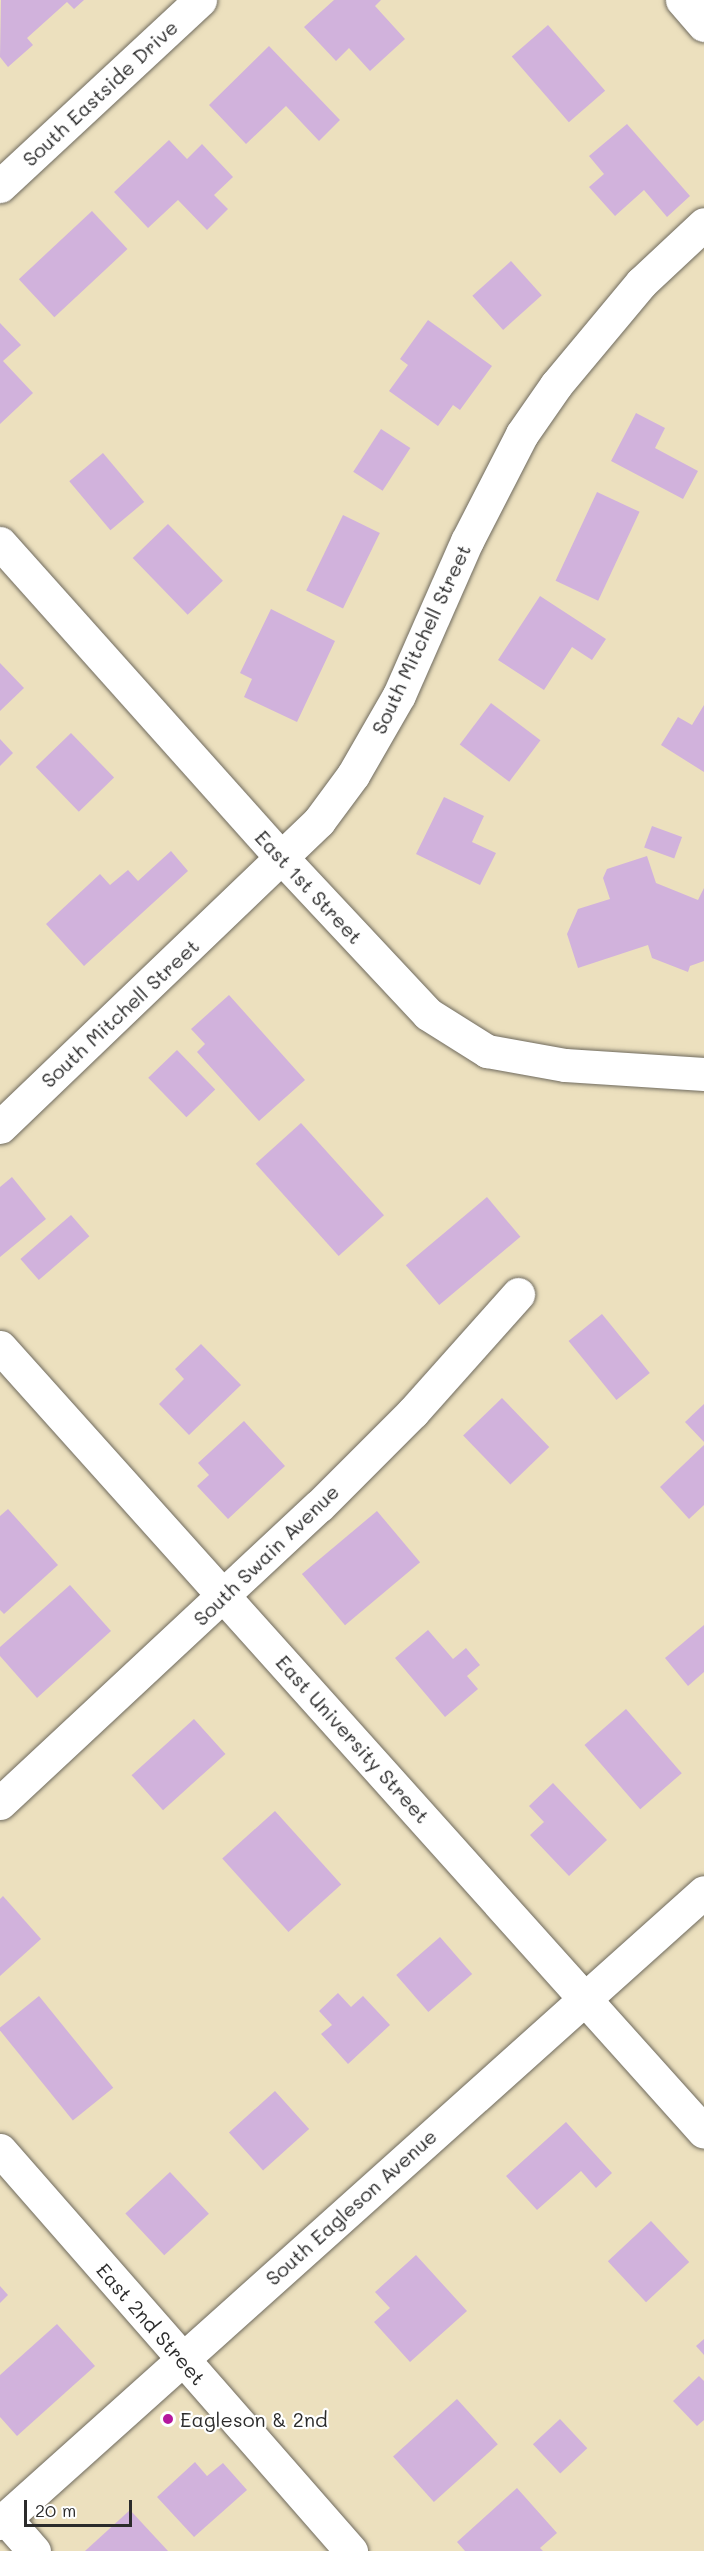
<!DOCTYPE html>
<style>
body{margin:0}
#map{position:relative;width:704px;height:2551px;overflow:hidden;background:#ece0be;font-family:Mali,sans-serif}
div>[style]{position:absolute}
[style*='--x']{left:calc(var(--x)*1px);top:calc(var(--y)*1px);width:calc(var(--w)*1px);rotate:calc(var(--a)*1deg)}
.building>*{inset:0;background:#d1b2dc;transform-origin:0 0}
.roads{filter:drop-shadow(0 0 2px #6f6a5e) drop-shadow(0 0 2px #6f6a5e)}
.minor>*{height:33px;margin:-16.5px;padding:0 16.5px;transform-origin:16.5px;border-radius:16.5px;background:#fff}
.dots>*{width:16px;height:16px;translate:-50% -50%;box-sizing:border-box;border:3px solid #fff;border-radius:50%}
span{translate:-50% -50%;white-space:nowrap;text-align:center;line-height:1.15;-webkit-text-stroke:4.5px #fff;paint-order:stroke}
.street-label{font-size:20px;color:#2b2b2b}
.poi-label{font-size:20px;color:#2b2b2b}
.left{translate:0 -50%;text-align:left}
.scale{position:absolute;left:24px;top:2500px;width:108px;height:27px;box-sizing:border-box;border:3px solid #2b2b2b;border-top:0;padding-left:8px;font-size:18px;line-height:21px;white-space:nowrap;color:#2b2b2b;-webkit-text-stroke:4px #fff;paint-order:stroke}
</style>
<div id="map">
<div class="building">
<div style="clip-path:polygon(84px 0,74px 9px,67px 2px,27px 38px,33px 45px,8px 67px,0 57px,1px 0)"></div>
<div style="clip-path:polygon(334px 0,381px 0,375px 6px,405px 39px,370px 71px,349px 48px,336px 61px,304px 27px)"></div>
<div style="left:548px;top:25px;width:87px;height:48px;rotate:49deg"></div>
<div style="clip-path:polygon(269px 46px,340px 120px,319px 141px,286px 106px,246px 144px,209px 105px)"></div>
<div style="clip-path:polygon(627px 124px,690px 196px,667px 217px,644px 190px,615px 216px,589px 187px,604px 174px,589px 156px)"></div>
<div style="clip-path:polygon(169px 140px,187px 159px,202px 144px,233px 177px,214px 195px,228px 209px,207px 230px,178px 200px,148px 228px,114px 192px)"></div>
<div style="left:92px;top:211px;width:52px;height:100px;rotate:47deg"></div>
<div style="left:511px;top:261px;width:46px;height:52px;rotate:48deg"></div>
<div style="clip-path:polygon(428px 320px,492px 366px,460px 410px,453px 405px,438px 426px,389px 391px,408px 365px,400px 359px)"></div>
<div style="clip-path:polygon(0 323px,21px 345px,3px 361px,33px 393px,0 424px)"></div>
<div style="clip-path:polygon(636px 413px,665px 428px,655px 448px,698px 471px,683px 499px,611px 461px)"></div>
<div style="left:381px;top:429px;width:35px;height:51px;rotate:33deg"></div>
<div style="left:103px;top:453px;width:64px;height:44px;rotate:50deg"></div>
<div style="left:597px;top:492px;width:47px;height:98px;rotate:25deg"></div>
<div style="left:343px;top:515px;width:41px;height:84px;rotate:26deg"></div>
<div style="left:168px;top:524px;width:79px;height:49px;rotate:46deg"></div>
<div style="clip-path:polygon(540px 596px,606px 639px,592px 660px,572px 647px,544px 690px,498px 660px)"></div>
<div style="clip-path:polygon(271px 609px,335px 641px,297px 722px,244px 697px,252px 679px,240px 673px)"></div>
<div style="clip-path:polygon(0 663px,24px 688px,0 711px)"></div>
<div style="left:491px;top:703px;width:62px;height:52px;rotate:37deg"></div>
<div style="clip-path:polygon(704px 705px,704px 772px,661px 745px,678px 717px,692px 725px)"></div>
<div style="left:71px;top:733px;width:62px;height:49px;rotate:46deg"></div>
<div style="clip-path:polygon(0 739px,13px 753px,0 766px)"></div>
<div style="clip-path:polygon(444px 797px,484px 816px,472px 842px,496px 853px,480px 885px,416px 854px)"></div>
<div style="left:652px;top:826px;width:32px;height:23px;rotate:20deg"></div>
<div style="clip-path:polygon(171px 851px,188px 871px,84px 966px,46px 924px,100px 874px,110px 885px,128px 870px,138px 881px)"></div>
<div style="clip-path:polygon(647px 856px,656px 883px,698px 900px,704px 888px,704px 961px,690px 966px,688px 972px,652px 958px,648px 945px,578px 968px,567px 934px,578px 909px,610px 899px,603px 878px,607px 869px)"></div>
<div style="clip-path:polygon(229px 995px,305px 1080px,259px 1121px,197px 1052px,205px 1044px,191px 1029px)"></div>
<div style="left:177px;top:1050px;width:55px;height:40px;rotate:46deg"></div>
<div style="left:301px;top:1123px;width:124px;height:61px;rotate:48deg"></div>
<div style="clip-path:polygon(12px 1177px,46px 1219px,0 1257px,0 1187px)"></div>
<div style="left:487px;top:1197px;width:52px;height:106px;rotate:50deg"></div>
<div style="left:71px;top:1215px;width:28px;height:67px;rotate:49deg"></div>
<div style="left:602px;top:1314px;width:76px;height:43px;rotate:51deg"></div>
<div style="clip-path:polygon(201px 1344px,241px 1385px,189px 1435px,159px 1404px,184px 1379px,175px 1369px)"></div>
<div style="left:502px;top:1398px;width:68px;height:54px;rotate:46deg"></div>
<div style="clip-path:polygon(704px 1404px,704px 1442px,685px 1422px)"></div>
<div style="clip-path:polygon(244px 1421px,285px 1466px,228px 1519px,197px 1486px,209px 1475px,198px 1463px)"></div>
<div style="clip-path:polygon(704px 1445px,704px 1505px,689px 1519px,660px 1487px)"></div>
<div style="clip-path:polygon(8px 1509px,58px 1565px,4px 1614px,0 1610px,0 1516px)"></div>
<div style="left:377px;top:1511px;width:67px;height:98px;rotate:50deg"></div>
<div style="clip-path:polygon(70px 1585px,111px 1631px,37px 1698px,0 1656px,0 1647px)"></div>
<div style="clip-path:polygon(704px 1625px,704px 1672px,688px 1686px,665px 1658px)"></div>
<div style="clip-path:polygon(428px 1630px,453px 1659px,466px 1648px,480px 1665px,467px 1676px,478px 1689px,445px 1717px,395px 1658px)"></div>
<div style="left:626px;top:1709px;width:85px;height:55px;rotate:49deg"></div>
<div style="left:194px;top:1719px;width:47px;height:84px;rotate:48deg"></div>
<div style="clip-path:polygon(553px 1783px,607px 1840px,569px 1876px,530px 1835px,544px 1822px,529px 1806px)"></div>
<div style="left:275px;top:1811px;width:99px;height:71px;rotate:48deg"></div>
<div style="clip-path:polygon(3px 1896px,41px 1939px,0 1976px,0 1899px)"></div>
<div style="left:440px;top:1937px;width:49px;height:58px;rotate:49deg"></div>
<div style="clip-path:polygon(338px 1993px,351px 2007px,363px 1996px,390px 2025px,348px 2064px,321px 2034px,332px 2025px,319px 2011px)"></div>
<div style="left:39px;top:1996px;width:118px;height:52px;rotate:51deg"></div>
<div style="left:275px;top:2091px;width:51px;height:62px;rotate:48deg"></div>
<div style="clip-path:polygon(566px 2122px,612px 2173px,596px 2188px,581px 2171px,537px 2210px,506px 2176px)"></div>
<div style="left:170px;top:2172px;width:57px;height:61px;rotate:47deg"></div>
<div style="left:651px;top:2221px;width:56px;height:59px;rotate:47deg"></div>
<div style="clip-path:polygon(416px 2255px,467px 2311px,410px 2362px,374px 2322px,390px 2308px,375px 2292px)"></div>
<div style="clip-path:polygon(0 2286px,8px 2295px,0 2303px)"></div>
<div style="clip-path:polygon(57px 2324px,95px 2366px,17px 2436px,0 2417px,0 2375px)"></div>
<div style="clip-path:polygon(704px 2339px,704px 2355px,696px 2346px)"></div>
<div style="clip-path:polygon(699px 2376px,704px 2381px,704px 2420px,697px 2426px,673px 2401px)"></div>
<div style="left:457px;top:2399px;width:61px;height:86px;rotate:48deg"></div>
<div style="left:560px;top:2419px;width:40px;height:37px;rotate:47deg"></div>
<div style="clip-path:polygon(195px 2462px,207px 2476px,223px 2463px,247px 2490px,194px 2537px,157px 2497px)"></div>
<div style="clip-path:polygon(517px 2488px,557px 2533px,540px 2548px,543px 2551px,465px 2551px,457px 2542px)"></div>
<div style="clip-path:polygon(130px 2510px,168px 2551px,85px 2551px)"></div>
</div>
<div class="roads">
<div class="minor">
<div style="--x:682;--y:0;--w:33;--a:49"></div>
<div style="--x:0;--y:186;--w:273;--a:-42.9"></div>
<div style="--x:0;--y:543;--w:424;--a:48.2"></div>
<div style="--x:283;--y:859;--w:212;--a:46.9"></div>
<div style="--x:428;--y:1014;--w:70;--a:32.1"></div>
<div style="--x:487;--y:1051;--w:79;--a:10.2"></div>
<div style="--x:565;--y:1065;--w:139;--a:3.7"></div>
<div style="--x:0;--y:1127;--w:442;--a:-43.8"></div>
<div style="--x:319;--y:821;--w:57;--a:-53.5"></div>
<div style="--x:353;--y:775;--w:92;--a:-60.1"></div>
<div style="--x:399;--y:695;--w:168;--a:-66.2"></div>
<div style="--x:467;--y:541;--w:120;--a:-62.8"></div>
<div style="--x:522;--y:434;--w:60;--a:-55.2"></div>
<div style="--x:556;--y:385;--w:133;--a:-50.2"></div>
<div style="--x:641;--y:283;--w:86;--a:-43.1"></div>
<div style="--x:0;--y:1347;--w:1054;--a:48.11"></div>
<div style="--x:0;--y:1803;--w:436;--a:-43"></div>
<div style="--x:319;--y:1506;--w:133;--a:-45"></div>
<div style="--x:413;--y:1412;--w:158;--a:-48.3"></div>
<div style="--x:0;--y:2150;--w:533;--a:48.8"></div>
<div style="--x:5;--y:2518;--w:44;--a:48.7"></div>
<div style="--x:0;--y:2523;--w:945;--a:-41.87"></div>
</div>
</div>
<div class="dots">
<div style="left:168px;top:2419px;background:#b5179e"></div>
</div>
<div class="street-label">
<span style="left:100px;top:93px;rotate:-43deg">South Eastside Drive</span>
<span style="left:421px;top:639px;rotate:-65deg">South Mitchell Street</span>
<span style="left:309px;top:887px;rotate:47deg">East 1st Street</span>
<span style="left:120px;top:1013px;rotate:-43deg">South Mitchell Street</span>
<span style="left:266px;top:1555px;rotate:-44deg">South Swain Avenue</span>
<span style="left:353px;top:1739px;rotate:48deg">East University Street</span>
<span style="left:351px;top:2207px;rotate:-42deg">South Eagleson Avenue</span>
<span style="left:151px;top:2324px;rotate:49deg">East 2nd Street</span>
</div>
<div class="poi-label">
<span class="left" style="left:180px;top:2419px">Eagleson &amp; 2nd</span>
</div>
<div class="scale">20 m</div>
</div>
